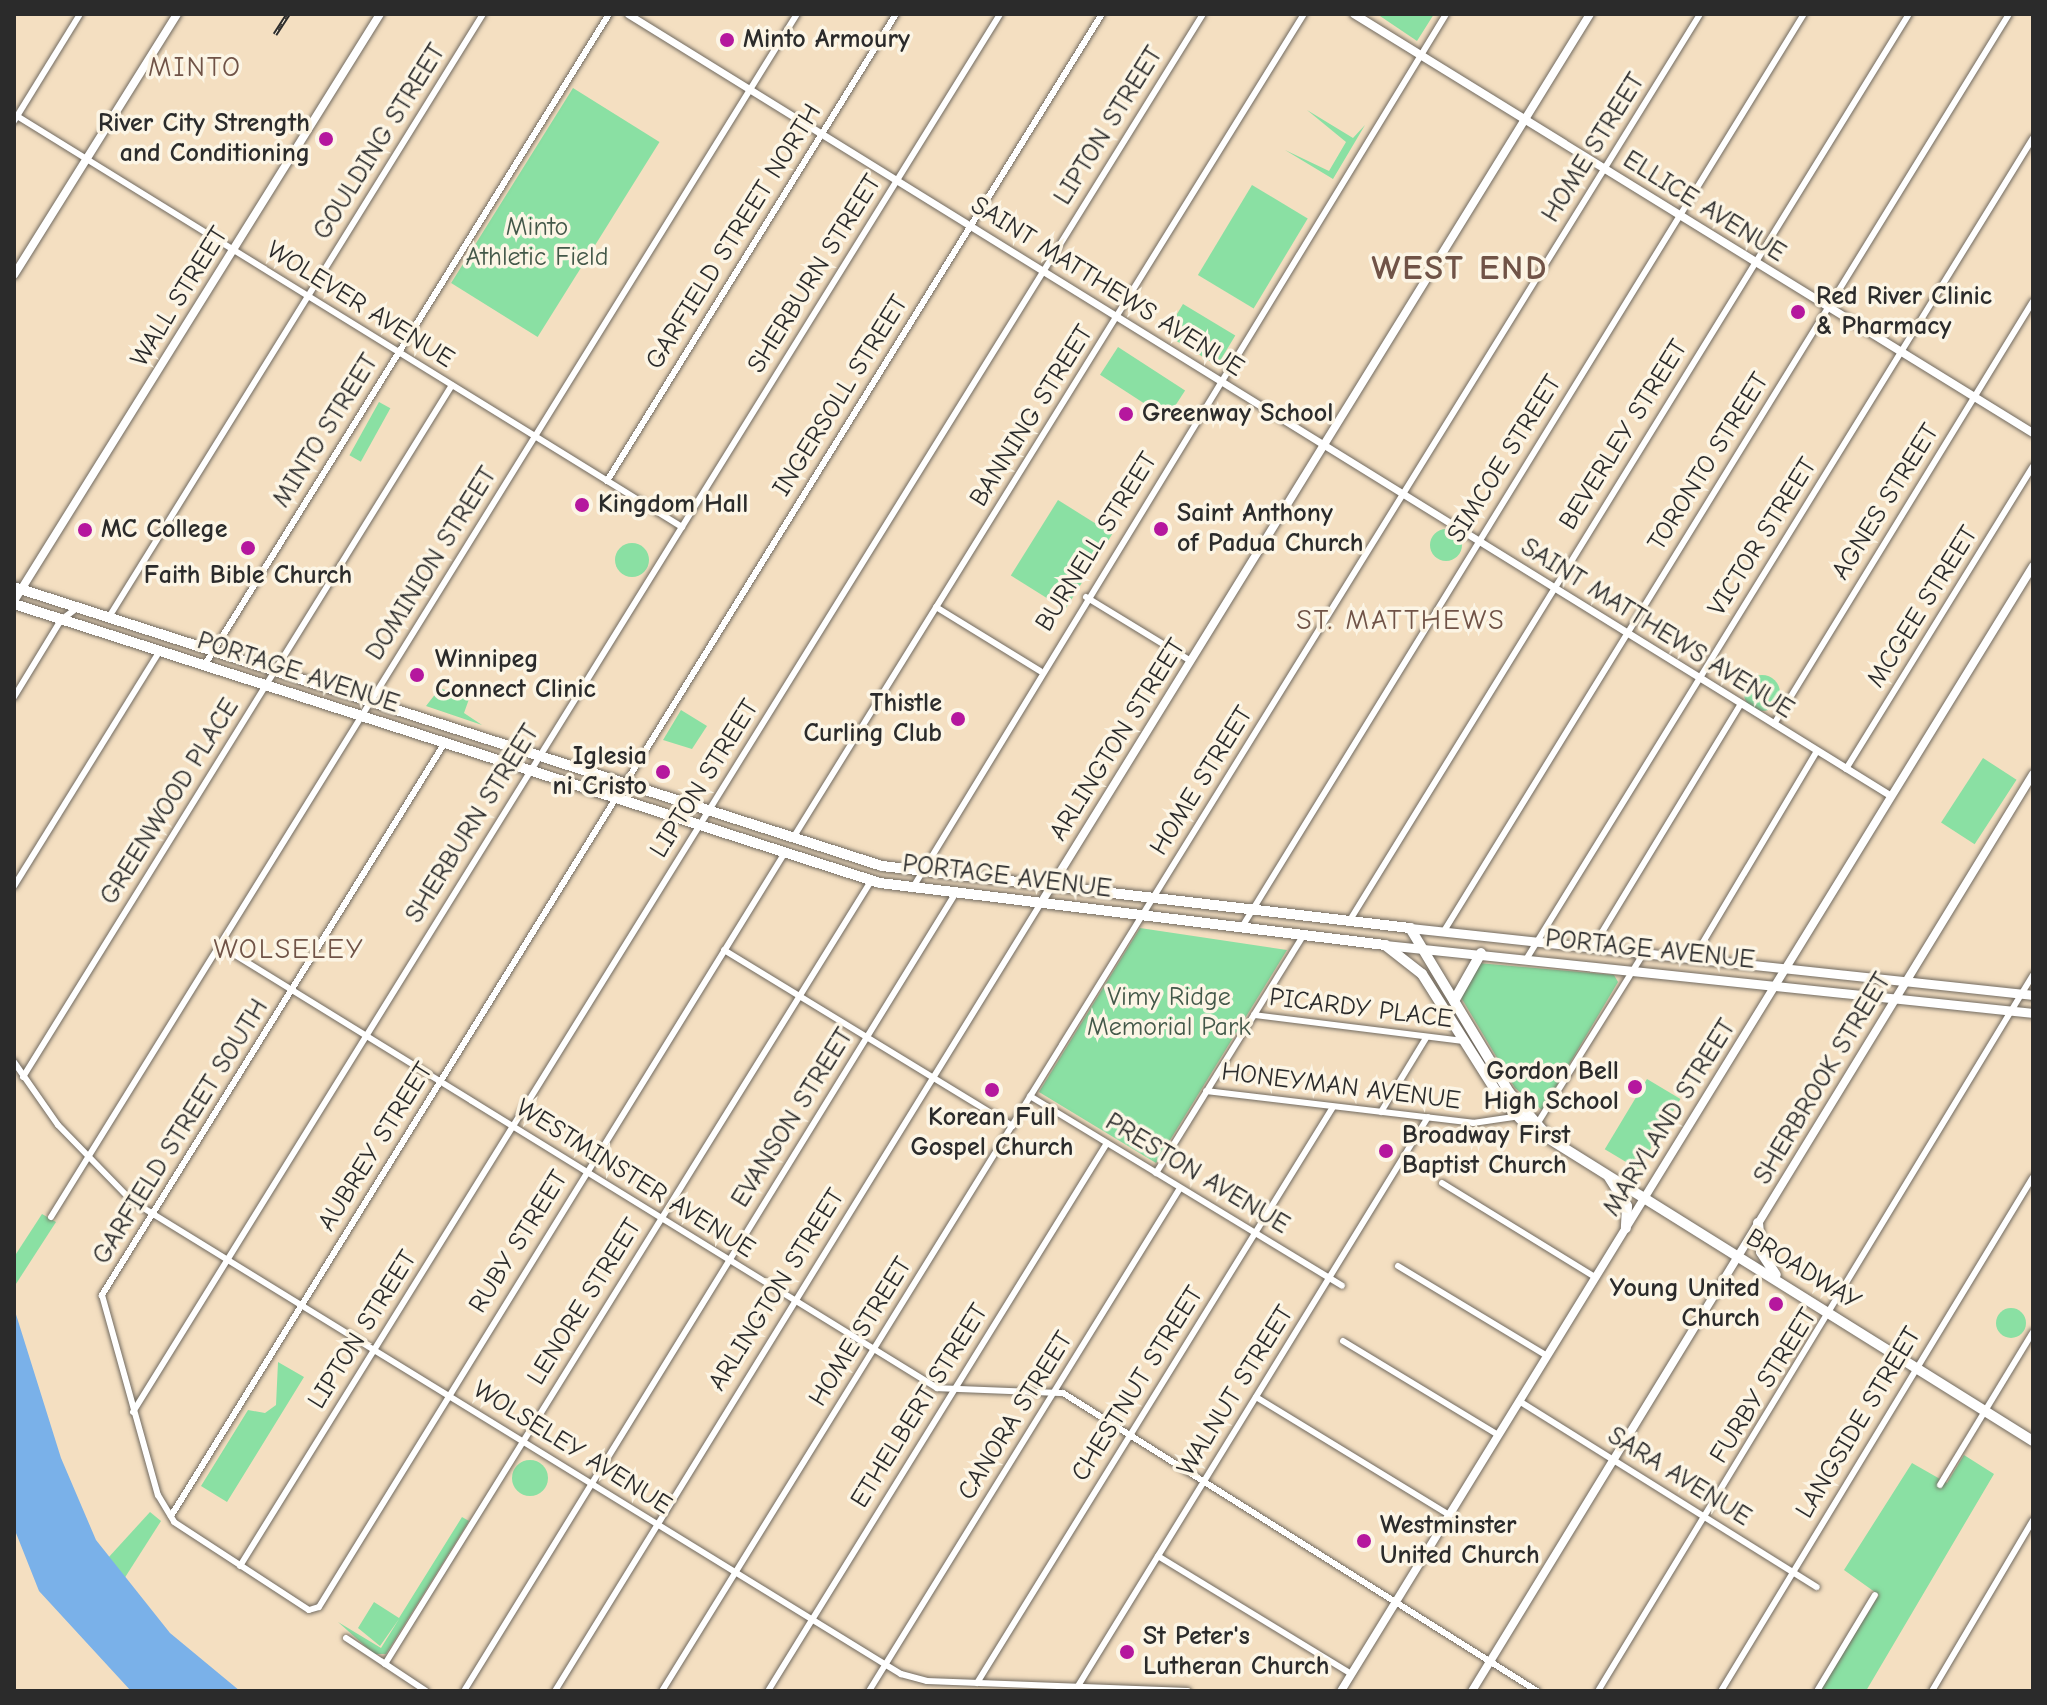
<!DOCTYPE html>
<style>
body{margin:0}
#map{position:relative;width:2047px;height:1705px;overflow:hidden;background:#f4dfc1;font-family:"Comic Neue",sans-serif}
div>[style]{position:absolute}
[style*='--x']{left:calc(var(--x)*1px);top:calc(var(--y)*1px);width:calc(var(--w)*1px);rotate:calc(var(--a)*1deg)}
.green>*{inset:0;background:#8ae0a3;transform-origin:0 0}
.round{border-radius:50%}
.water>*{inset:0;background:#7ab1e9}
.roads{filter:drop-shadow(0 0 2px #716a60) drop-shadow(0 0 2px #716a60)}
.minor>*{height:6px;margin:-3px;padding:0 3px;transform-origin:3px;border-radius:3px;background:#fff}
.tertiary>*{height:7px;margin:-3.5px;padding:0 3.5px;transform-origin:3.5px;border-radius:3.5px;background:#fff}
.secondary>*{height:8px;margin:-4px;padding:0 4px;transform-origin:4px;border-radius:4px;background:#fff}
.primary>*{height:9px;margin:-4.5px;padding:0 4.5px;transform-origin:4.5px;border-radius:4.5px;background:#fff}
.trunk>*{height:10px;margin:-5px;padding:0 5px;transform-origin:5px;border-radius:5px;background:#fff}
.rail>*{height:5px;margin-top:-2.5px;transform-origin:0;background:repeating-linear-gradient(90deg,#fcf5e5 0 6px,#2b2b2b 0 12px);box-sizing:border-box;border-block:2px solid #2b2b2b}
.dots>*{width:22px;height:22px;translate:-50% -50%;box-sizing:border-box;border:4px solid #fcf5e5;border-radius:50%}
span{translate:-50% -50%;white-space:nowrap;text-align:center;line-height:1.15;-webkit-text-stroke:7px #fcf5e5;paint-order:stroke}
.poi-label{font-size:26px;color:#2b2b2b;font-weight:700}
.left{translate:0 -50%;text-align:left}
.right{translate:-100% -50%;text-align:right}
.street-label{font-size:26px;color:#2b2b2b}
.park-label{font-size:26px;color:#435849}
.neighbourhood-label{font-size:28px;color:#705347;letter-spacing:2px}
.district-label{font-size:34px;color:#705347;font-weight:700;letter-spacing:2px}
.frame{position:absolute;inset:0;border:16px solid #2b2b2b;pointer-events:none}
</style>
<div id="map">
<div class="green">
<div style="clip-path:polygon(1377px 14px,1434px 14px,1417px 41px)"></div>
<div style="left:573px;top:88px;width:102px;height:230px;rotate:32deg"></div>
<div style="clip-path:polygon(1307px 110px,1353px 138px,1365px 125px,1333px 179px,1285px 150px,1329px 171px,1346px 142px)"></div>
<div style="left:1252px;top:185px;width:65px;height:105px;rotate:31deg"></div>
<div style="left:1183px;top:304px;width:61px;height:35px;rotate:31deg"></div>
<div style="left:1118px;top:347px;width:80px;height:33px;rotate:33deg"></div>
<div style="left:379px;top:402px;width:13px;height:61px;rotate:29deg"></div>
<div style="left:1058px;top:500px;width:64px;height:89px;rotate:32deg"></div>
<div class="round" style="left:1430px;top:529px;width:32px;height:32px"></div>
<div class="round" style="left:615px;top:543px;width:34px;height:34px"></div>
<div class="round" style="left:1744px;top:675px;width:36px;height:36px"></div>
<div style="clip-path:polygon(440px 688px,469px 699px,464px 713px,482px 725px,426px 706px)"></div>
<div style="clip-path:polygon(681px 710px,707px 726px,692px 749px,663px 740px)"></div>
<div style="left:1983px;top:758px;width:40px;height:77px;rotate:33deg"></div>
<div style="clip-path:polygon(1140px 928px,1287px 950px,1156px 1163px,1039px 1092px)"></div>
<div style="clip-path:polygon(1478px 963px,1614px 975px,1618px 982px,1542px 1110px,1515px 1088px,1459px 994px)"></div>
<div style="left:1647px;top:1079px;width:39px;height:82px;rotate:31deg"></div>
<div style="clip-path:polygon(42px 1214px,56px 1222px,14px 1287px,14px 1257px)"></div>
<div class="round" style="left:1996px;top:1308px;width:30px;height:30px"></div>
<div style="clip-path:polygon(278px 1362px,304px 1377px,227px 1502px,201px 1486px,248px 1410px,265px 1413px,276px 1405px)"></div>
<div style="clip-path:polygon(1964px 1455px,1994px 1474px,1866px 1691px,1819px 1691px,1879px 1595px,1844px 1570px,1912px 1463px,1947px 1483px)"></div>
<div class="round" style="left:512px;top:1460px;width:36px;height:36px"></div>
<div style="clip-path:polygon(150px 1512px,161px 1521px,124px 1579px,108px 1558px)"></div>
<div style="clip-path:polygon(462px 1517px,469px 1521px,386px 1654px,374px 1654px,338px 1622px,381px 1648px,399px 1619px,380px 1646px,358px 1628px,374px 1602px,399px 1618px)"></div>
</div>
<div class="water">
<div style="clip-path:polygon(14px 1308px,61px 1458px,96px 1540px,170px 1633px,240px 1691px,131px 1691px,39px 1591px,14px 1528px)"></div>
</div>
<div class="roads">
<div class="minor">
<div style="--x:17;--y:116;--w:782;--a:31.72"></div>
<div style="--x:14;--y:121;--w:126;--a:-58.3"></div>
<div style="--x:607;--y:481;--w:549;--a:-58.25"></div>
<div style="--x:1086;--y:597;--w:123;--a:31.4"></div>
<div style="--x:936;--y:607;--w:122;--a:31.6"></div>
<div style="--x:109;--y:617;--w:710;--a:-58.19"></div>
<div style="--x:204;--y:666;--w:768;--a:-58.15"></div>
<div style="--x:14;--y:697;--w:90;--a:-58.6"></div>
<div style="--x:61;--y:620;--w:21;--a:-37"></div>
<div style="--x:1774;--y:724;--w:496;--a:-58.5"></div>
<div style="--x:444;--y:744;--w:649;--a:121.83"></div>
<div style="--x:102;--y:1295;--w:208;--a:74.4"></div>
<div style="--x:158;--y:1495;--w:31;--a:59"></div>
<div style="--x:174;--y:1522;--w:161;--a:33.1"></div>
<div style="--x:309;--y:1610;--w:10;--a:-17"></div>
<div style="--x:319;--y:1607;--w:885;--a:-58.3"></div>
<div style="--x:1846;--y:769;--w:356;--a:-58.3"></div>
<div style="--x:793;--y:838;--w:970;--a:-58.2"></div>
<div style="--x:14;--y:886;--w:275;--a:-58.2"></div>
<div style="--x:912;--y:889;--w:1025;--a:-58.6"></div>
<div style="--x:1350;--y:920;--w:1065;--a:-58.33"></div>
<div style="--x:1242;--y:927;--w:1072;--a:-58.39"></div>
<div style="--x:1444;--y:931;--w:1077;--a:-58.36"></div>
<div style="--x:219;--y:945;--w:844;--a:31.67"></div>
<div style="--x:937;--y:1388;--w:126;--a:2.3"></div>
<div style="--x:1063;--y:1393;--w:560;--a:32.16"></div>
<div style="--x:1593;--y:947;--w:285;--a:-58.7"></div>
<div style="--x:724;--y:950;--w:338;--a:31.4"></div>
<div style="--x:1527;--y:958;--w:964;--a:-58.32"></div>
<div style="--x:1693;--y:959;--w:242;--a:-59.2"></div>
<div style="--x:1254;--y:1015;--w:212;--a:7.1"></div>
<div style="--x:14;--y:1062;--w:77;--a:55.1"></div>
<div style="--x:58;--y:1125;--w:106;--a:45.8"></div>
<div style="--x:132;--y:1201;--w:903;--a:31.6"></div>
<div style="--x:901;--y:1674;--w:27;--a:15"></div>
<div style="--x:927;--y:1681;--w:261;--a:2.2"></div>
<div style="--x:23;--y:1077;--w:814;--a:-58.2"></div>
<div style="--x:1206;--y:1091;--w:269;--a:6.8"></div>
<div style="--x:1473;--y:1123;--w:41;--a:-8.3"></div>
<div style="--x:1030;--y:1096;--w:365;--a:31.3"></div>
<div style="--x:1381;--y:1112;--w:87;--a:-58.7"></div>
<div style="--x:1537;--y:1124;--w:202;--a:-58"></div>
<div style="--x:1156;--y:1173;--w:281;--a:-58.2"></div>
<div style="--x:1442;--y:1183;--w:180;--a:31.6"></div>
<div style="--x:51;--y:1217;--w:1416;--a:-58.2"></div>
<div style="--x:1398;--y:1266;--w:174;--a:31.1"></div>
<div style="--x:1343;--y:1341;--w:181;--a:31.2"></div>
<div style="--x:1256;--y:1397;--w:226;--a:31.4"></div>
<div style="--x:1519;--y:1401;--w:351;--a:32"></div>
<div style="--x:133;--y:1412;--w:1645;--a:-58.19"></div>
<div style="--x:1940;--y:1485;--w:179;--a:-58.7"></div>
<div style="--x:171;--y:1516;--w:1767;--a:-58.21"></div>
<div style="--x:1158;--y:1556;--w:226;--a:31.4"></div>
<div style="--x:240;--y:1566;--w:1826;--a:-58.18"></div>
<div style="--x:346;--y:1638;--w:96;--a:33.5"></div>
<div style="--x:385;--y:1664;--w:922;--a:-58.17"></div>
<div style="--x:977;--y:1683;--w:677;--a:-58.28"></div>
<div style="--x:1078;--y:1686;--w:668;--a:-58.4"></div>
<div style="--x:464;--y:1691;--w:936;--a:-58.36"></div>
<div style="--x:555;--y:1691;--w:926;--a:-58.34"></div>
<div style="--x:662;--y:1691;--w:1972;--a:-58.24"></div>
<div style="--x:768;--y:1691;--w:644;--a:-58.26"></div>
<div style="--x:869;--y:1691;--w:591;--a:-58.27"></div>
<div style="--x:1598;--y:1691;--w:838;--a:-58.72"></div>
<div style="--x:1721;--y:1691;--w:601;--a:-58.74"></div>
<div style="--x:1817;--y:1691;--w:112;--a:-58.9"></div>
<div style="--x:1932;--y:1691;--w:199;--a:-59.4"></div>
</div>
<div class="tertiary">
<div style="--x:628;--y:14;--w:1485;--a:31.76"></div>
</div>
<div class="secondary">
<div style="--x:1354;--y:14;--w:798;--a:31.68"></div>
<div style="--x:14;--y:275;--w:308;--a:-58"></div>
<div style="--x:14;--y:601;--w:692;--a:-58.06"></div>
<div style="--x:1041;--y:903;--w:1045;--a:-58.3"></div>
<div style="--x:1341;--y:1691;--w:1321;--a:-58.4"></div>
<div style="--x:1472;--y:1691;--w:1075;--a:-58.54"></div>
</div>
<div class="primary">
<div style="--x:1410;--y:928;--w:627;--a:6.14"></div>
<div style="--x:1385;--y:945;--w:652;--a:5.99"></div>
</div>
<div class="trunk">
<div style="--x:14;--y:587;--w:912;--a:17.82"></div>
<div style="--x:882;--y:866;--w:532;--a:6.7"></div>
<div style="--x:1410;--y:928;--w:192;--a:58.9"></div>
<div style="--x:1509;--y:1092;--w:55;--a:48.7"></div>
<div style="--x:14;--y:604;--w:910;--a:17.86"></div>
<div style="--x:880;--y:883;--w:509;--a:7"></div>
<div style="--x:1385;--y:945;--w:47;--a:38.1"></div>
<div style="--x:1422;--y:974;--w:144;--a:57.7"></div>
<div style="--x:1499;--y:1096;--w:37;--a:47"></div>
<div style="--x:1524;--y:1123;--w:600;--a:32"></div>
<div style="--x:1454;--y:1001;--w:55;--a:-60.6"></div>
<div style="--x:1609;--y:1177;--w:34;--a:58"></div>
<div style="--x:1627;--y:1206;--w:22;--a:93"></div>
<div style="--x:1758;--y:1223;--w:29;--a:84"></div>
<div style="--x:1761;--y:1252;--w:27;--a:57"></div>
</div>
</div>
<div class="rail">
<div style="--x:275;--y:34;--w:24;--a:-57"></div>
</div>
<div class="dots">
<div style="left:727px;top:40px;background:#b5179e"></div>
<div style="left:326px;top:139px;background:#b5179e"></div>
<div style="left:1798px;top:312px;background:#b5179e"></div>
<div style="left:1126px;top:414px;background:#b5179e"></div>
<div style="left:582px;top:505px;background:#b5179e"></div>
<div style="left:1161px;top:529px;background:#b5179e"></div>
<div style="left:85px;top:530px;background:#b5179e"></div>
<div style="left:248px;top:548px;background:#b5179e"></div>
<div style="left:417px;top:675px;background:#b5179e"></div>
<div style="left:958px;top:719px;background:#b5179e"></div>
<div style="left:663px;top:772px;background:#b5179e"></div>
<div style="left:1635px;top:1087px;background:#b5179e"></div>
<div style="left:992px;top:1090px;background:#b5179e"></div>
<div style="left:1386px;top:1151px;background:#b5179e"></div>
<div style="left:1776px;top:1304px;background:#b5179e"></div>
<div style="left:1364px;top:1541px;background:#b5179e"></div>
<div style="left:1127px;top:1652px;background:#b5179e"></div>
</div>
<div class="poi-label">
<span class="left" style="left:743px;top:40px">Minto Armoury</span>
<span class="right" style="left:310px;top:139px">River City Strength<br>and Conditioning</span>
<span class="left" style="left:1816px;top:312px">Red River Clinic<br>&amp; Pharmacy</span>
<span class="left" style="left:1142px;top:414px">Greenway School</span>
<span class="left" style="left:598px;top:505px">Kingdom Hall</span>
<span class="left" style="left:1177px;top:529px">Saint Anthony<br>of Padua Church</span>
<span class="left" style="left:101px;top:530px">MC College</span>
<span style="left:248px;top:576px">Faith Bible Church</span>
<span class="left" style="left:435px;top:675px">Winnipeg<br>Connect Clinic</span>
<span class="right" style="left:942px;top:719px">Thistle<br>Curling Club</span>
<span class="right" style="left:647px;top:772px">Iglesia<br>ni Cristo</span>
<span class="right" style="left:1619px;top:1087px">Gordon Bell<br>High School</span>
<span style="left:992px;top:1133px">Korean Full<br>Gospel Church</span>
<span class="left" style="left:1402px;top:1151px">Broadway First<br>Baptist Church</span>
<span class="right" style="left:1760px;top:1304px">Young United<br>Church</span>
<span class="left" style="left:1380px;top:1541px">Westminster<br>United Church</span>
<span class="left" style="left:1143px;top:1652px">St Peter's<br>Lutheran Church</span>
</div>
<div class="street-label">
<span style="left:1109px;top:126px;rotate:-58deg">LIPTON STREET</span>
<span style="left:380px;top:142px;rotate:-58deg">GOULDING STREET</span>
<span style="left:1594px;top:148px;rotate:-58deg">HOME STREET</span>
<span style="left:1704px;top:207px;rotate:32deg">ELLICE AVENUE</span>
<span style="left:734px;top:237px;rotate:-58deg">GARFIELD STREET NORTH</span>
<span style="left:815px;top:274px;rotate:-58deg">SHERBURN STREET</span>
<span style="left:1107px;top:287px;rotate:32deg">SAINT MATTHEWS AVENUE</span>
<span style="left:180px;top:297px;rotate:-58deg">WALL STREET</span>
<span style="left:360px;top:305px;rotate:32deg">WOLEVER AVENUE</span>
<span style="left:841px;top:396px;rotate:-58deg">INGERSOLL STREET</span>
<span style="left:1032px;top:416px;rotate:-58deg">BANNING STREET</span>
<span style="left:326px;top:431px;rotate:-58deg">MINTO STREET</span>
<span style="left:1624px;top:435px;rotate:-58deg">BEVERLEY STREET</span>
<span style="left:1505px;top:459px;rotate:-58deg">SIMCOE STREET</span>
<span style="left:1709px;top:462px;rotate:-58deg">TORONTO STREET</span>
<span style="left:1886px;top:502px;rotate:-58deg">AGNES STREET</span>
<span style="left:1763px;top:537px;rotate:-58deg">VICTOR STREET</span>
<span style="left:1097px;top:542px;rotate:-58deg">BURNELL STREET</span>
<span style="left:432px;top:564px;rotate:-58deg">DOMINION STREET</span>
<span style="left:1923px;top:607px;rotate:-58deg">MCGEE STREET</span>
<span style="left:1657px;top:629px;rotate:32deg">SAINT MATTHEWS AVENUE</span>
<span style="left:298px;top:673px;rotate:18deg">PORTAGE AVENUE</span>
<span style="left:1118px;top:740px;rotate:-58deg">ARLINGTON STREET</span>
<span style="left:705px;top:779px;rotate:-58deg">LIPTON STREET</span>
<span style="left:1202px;top:781px;rotate:-58deg">HOME STREET</span>
<span style="left:170px;top:802px;rotate:-58deg">GREENWOOD PLACE</span>
<span style="left:473px;top:824px;rotate:-58deg">SHERBURN STREET</span>
<span style="left:1007px;top:877px;rotate:7deg">PORTAGE AVENUE</span>
<span style="left:1650px;top:950px;rotate:6deg">PORTAGE AVENUE</span>
<span style="left:1361px;top:1009px;rotate:7deg">PICARDY PLACE</span>
<span style="left:1823px;top:1079px;rotate:-59deg">SHERBROOK STREET</span>
<span style="left:1341px;top:1087px;rotate:7deg">HONEYMAN AVENUE</span>
<span style="left:793px;top:1118px;rotate:-58deg">EVANSON STREET</span>
<span style="left:1670px;top:1118px;rotate:-58deg">MARYLAND STREET</span>
<span style="left:181px;top:1132px;rotate:-58deg">GARFIELD STREET SOUTH</span>
<span style="left:376px;top:1147px;rotate:-58deg">AUBREY STREET</span>
<span style="left:1197px;top:1174px;rotate:31deg">PRESTON AVENUE</span>
<span style="left:635px;top:1179px;rotate:32deg">WESTMINSTER AVENUE</span>
<span style="left:519px;top:1242px;rotate:-58deg">RUBY STREET</span>
<span style="left:1803px;top:1270px;rotate:32deg">BROADWAY</span>
<span style="left:777px;top:1290px;rotate:-58deg">ARLINGTON STREET</span>
<span style="left:585px;top:1302px;rotate:-58deg">LENORE STREET</span>
<span style="left:363px;top:1330px;rotate:-58deg">LIPTON STREET</span>
<span style="left:861px;top:1332px;rotate:-58deg">HOME STREET</span>
<span style="left:1138px;top:1384px;rotate:-58deg">CHESTNUT STREET</span>
<span style="left:1764px;top:1386px;rotate:-58deg">FURBY STREET</span>
<span style="left:1236px;top:1391px;rotate:-58deg">WALNUT STREET</span>
<span style="left:920px;top:1406px;rotate:-58deg">ETHELBERT STREET</span>
<span style="left:1016px;top:1416px;rotate:-58deg">CANORA STREET</span>
<span style="left:1859px;top:1423px;rotate:-59deg">LANGSIDE STREET</span>
<span style="left:572px;top:1448px;rotate:32deg">WOLSELEY AVENUE</span>
<span style="left:1679px;top:1477px;rotate:32deg">SARA AVENUE</span>
</div>
<div class="park-label">
<span style="left:537px;top:243px">Minto<br>Athletic Field</span>
<span style="left:1169px;top:1013px">Vimy Ridge<br>Memorial Park</span>
</div>
<div class="neighbourhood-label">
<span style="left:195px;top:67px">MINTO</span>
<span style="left:1401px;top:620px">ST. MATTHEWS</span>
<span style="left:289px;top:949px">WOLSELEY</span>
</div>
<div class="district-label">
<span style="left:1460px;top:269px">WEST END</span>
</div>
<div class="frame"></div>
</div>
